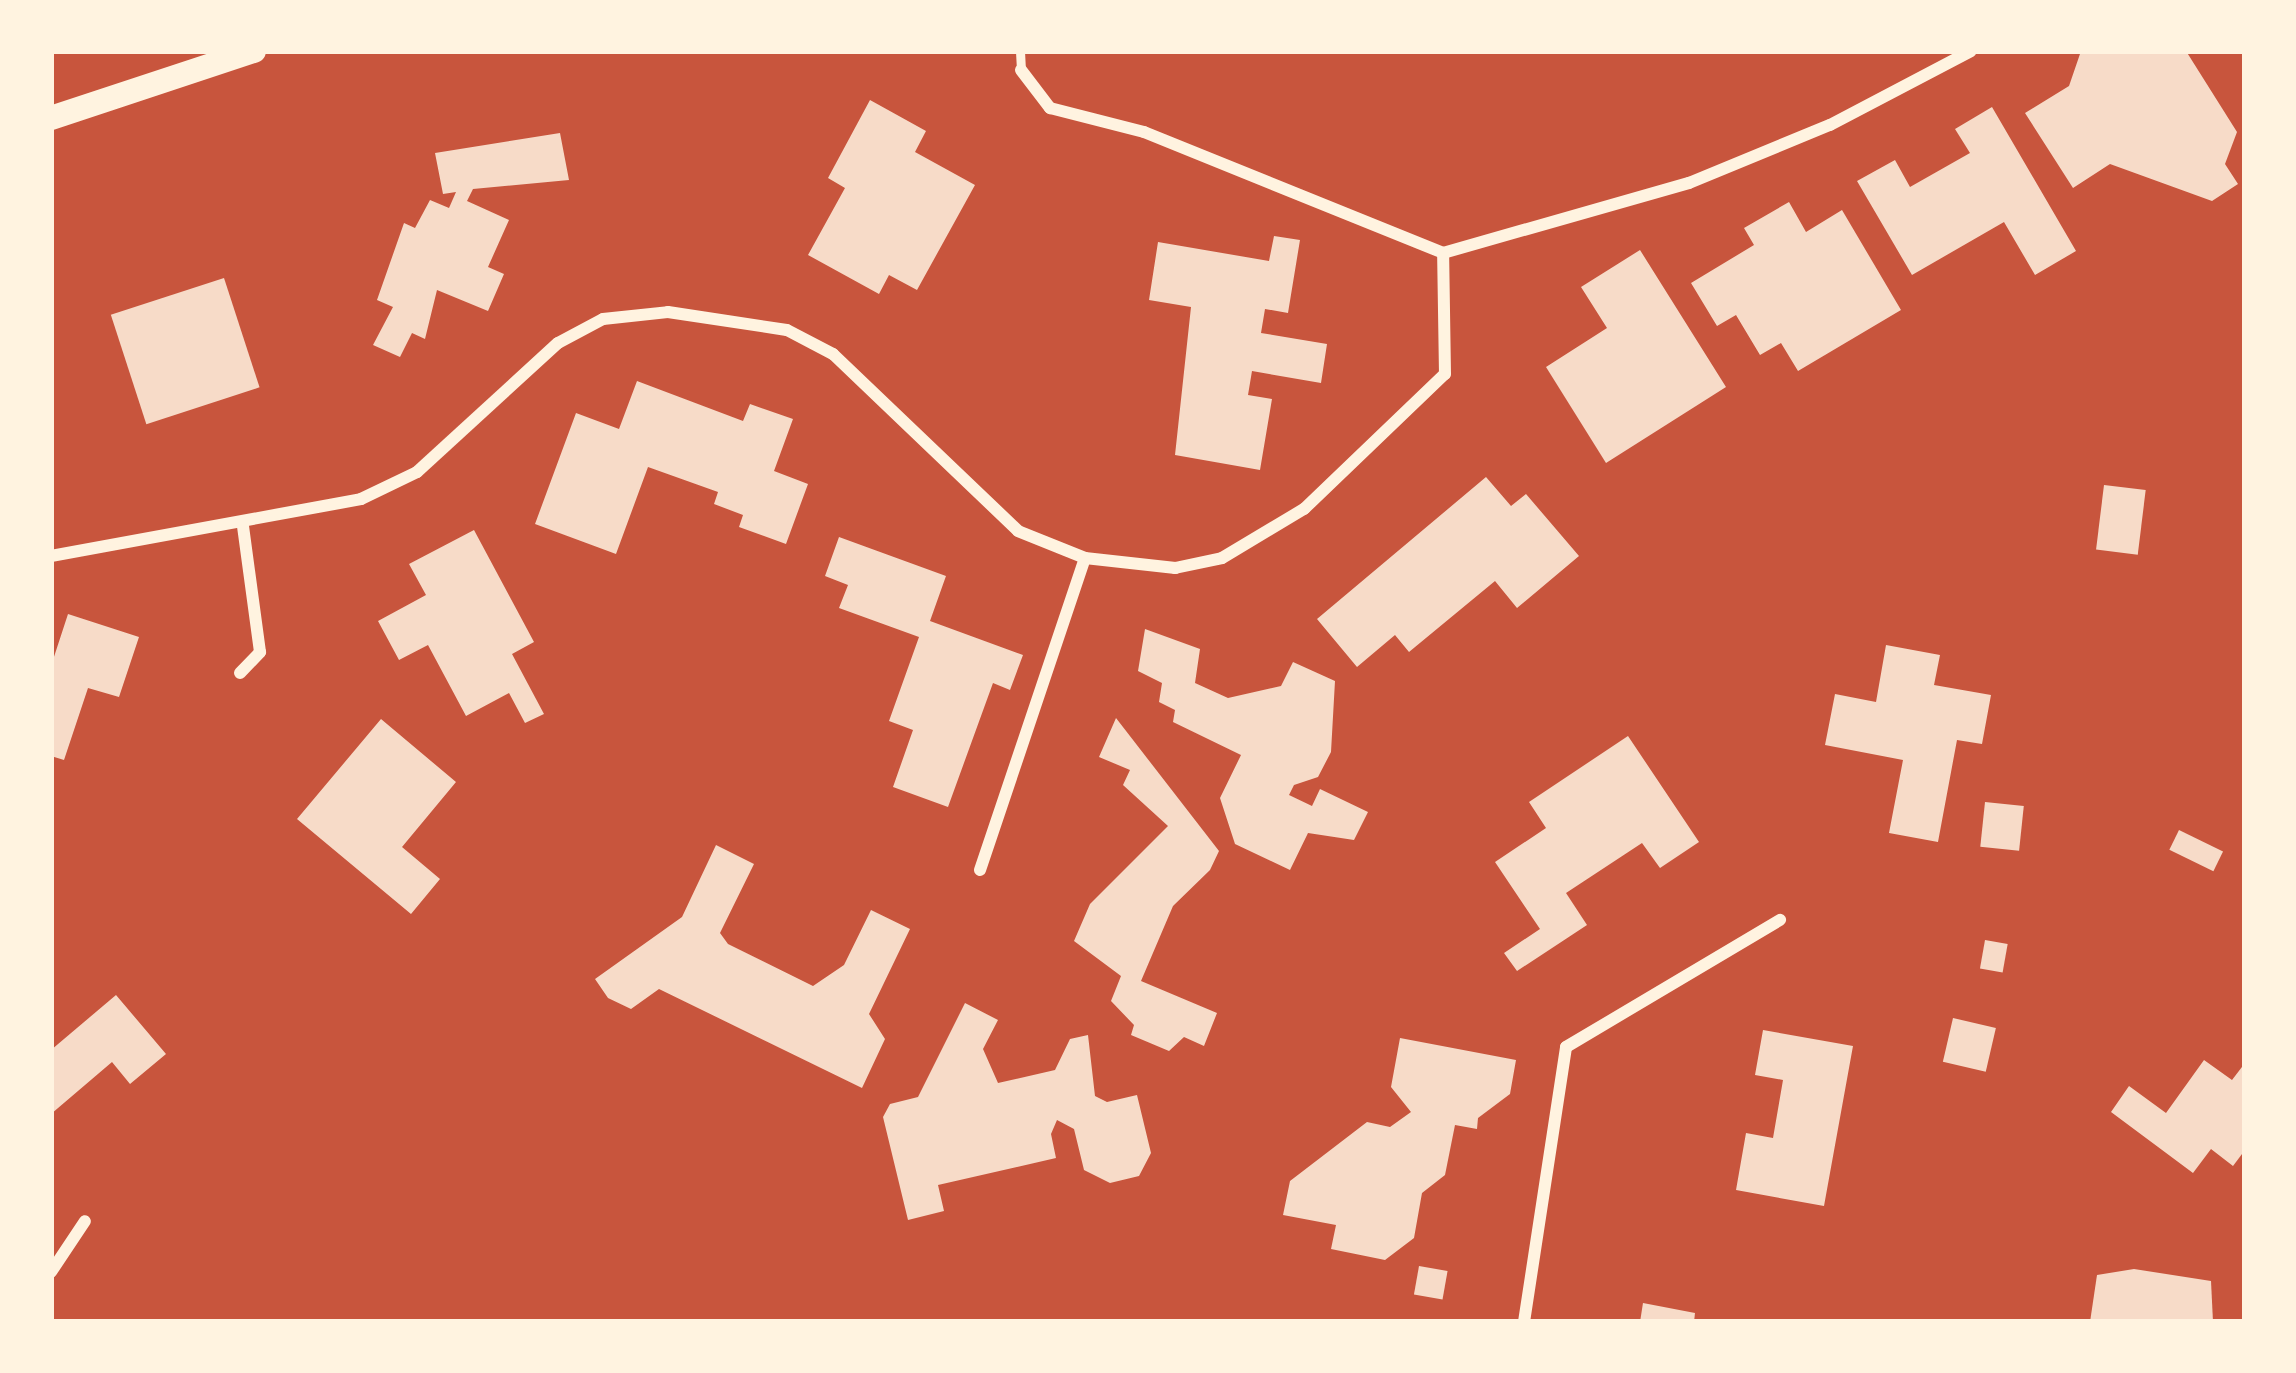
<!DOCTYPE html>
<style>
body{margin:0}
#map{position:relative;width:2296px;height:1373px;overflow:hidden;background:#c8553d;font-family:Ubuntu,sans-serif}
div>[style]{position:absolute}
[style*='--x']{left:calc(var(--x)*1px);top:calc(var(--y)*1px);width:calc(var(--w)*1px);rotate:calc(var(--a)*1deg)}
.building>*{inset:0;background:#f7dbc8;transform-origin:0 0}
.service>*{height:9px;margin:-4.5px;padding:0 4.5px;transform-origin:4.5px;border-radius:4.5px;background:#fff3e0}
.minor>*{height:12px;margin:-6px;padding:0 6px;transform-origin:6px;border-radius:6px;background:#fff3e0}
.secondary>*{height:24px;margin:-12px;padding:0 12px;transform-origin:12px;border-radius:12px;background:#fff3e0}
span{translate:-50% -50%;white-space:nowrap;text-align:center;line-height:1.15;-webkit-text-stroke:12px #fff3e0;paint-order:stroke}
.frame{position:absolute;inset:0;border:54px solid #fff3e0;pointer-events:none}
</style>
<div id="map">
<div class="building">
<div style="clip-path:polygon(2081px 51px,2186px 51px,2237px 132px,2225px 164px,2238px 184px,2212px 201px,2110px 164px,2073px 188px,2025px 113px,2069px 86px)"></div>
<div style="clip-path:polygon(870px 100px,926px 131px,915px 152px,975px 185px,917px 290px,889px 275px,879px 294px,808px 255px,845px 188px,828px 178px)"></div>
<div style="clip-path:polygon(1992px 107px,2076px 251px,2035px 275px,2004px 222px,1912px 275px,1857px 181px,1895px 160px,1910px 187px,1970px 153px,1955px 129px)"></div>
<div style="clip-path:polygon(560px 133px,569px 180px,473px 189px,467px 201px,509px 220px,488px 267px,504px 274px,488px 311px,437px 290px,425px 339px,412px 333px,400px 357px,373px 345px,393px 307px,377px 300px,404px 223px,415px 228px,430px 200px,449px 208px,456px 192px,443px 194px,435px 153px)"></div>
<div style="clip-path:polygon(1789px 202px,1806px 232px,1842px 210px,1901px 310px,1798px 371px,1781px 343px,1760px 355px,1736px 315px,1717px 326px,1691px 283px,1754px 245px,1744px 228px)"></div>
<div style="clip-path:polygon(1274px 236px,1300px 240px,1288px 313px,1265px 309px,1261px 333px,1327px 344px,1321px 383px,1252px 371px,1248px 395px,1272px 399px,1260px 470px,1175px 455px,1191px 307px,1149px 300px,1158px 242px,1269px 261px)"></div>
<div style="clip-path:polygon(1640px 250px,1726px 387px,1606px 463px,1546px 367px,1607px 328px,1581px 287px)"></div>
<div style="left:224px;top:278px;width:115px;height:119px;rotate:72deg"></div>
<div style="clip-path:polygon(637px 381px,743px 421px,750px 404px,793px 419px,774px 471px,808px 484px,786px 544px,739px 527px,743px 515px,714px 504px,718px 492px,648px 467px,616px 554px,535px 524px,576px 413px,619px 429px)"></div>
<div style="clip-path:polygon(1486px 477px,1511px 506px,1526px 494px,1579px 556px,1517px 608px,1495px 581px,1409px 652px,1395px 635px,1357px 667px,1317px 619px)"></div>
<div style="left:2104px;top:485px;width:42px;height:65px;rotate:7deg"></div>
<div style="clip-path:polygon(474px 530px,534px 642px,512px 654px,544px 714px,525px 723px,509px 693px,466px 716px,428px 645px,399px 660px,378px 621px,426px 595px,409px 564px)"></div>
<div style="clip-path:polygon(839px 537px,946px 576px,930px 621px,1023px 655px,1010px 690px,993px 683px,948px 807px,893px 787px,913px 730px,889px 721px,919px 637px,839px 608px,848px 585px,825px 576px)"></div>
<div style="clip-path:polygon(68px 614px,139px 637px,119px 697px,88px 688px,64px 760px,51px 756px,51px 666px)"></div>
<div style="clip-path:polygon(1145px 629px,1200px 649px,1195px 683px,1228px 698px,1281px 686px,1293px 662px,1335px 681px,1331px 752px,1318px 777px,1294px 785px,1289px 795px,1312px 806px,1320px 789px,1368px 812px,1354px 840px,1308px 833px,1290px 870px,1235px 844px,1220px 798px,1241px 755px,1173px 722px,1175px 710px,1159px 702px,1162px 683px,1138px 671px)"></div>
<div style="clip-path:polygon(1886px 645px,1940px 655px,1934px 685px,1991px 695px,1982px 744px,1957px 740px,1938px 842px,1889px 833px,1903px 760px,1825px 745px,1835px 694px,1876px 702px)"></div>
<div style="clip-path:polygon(1116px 718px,1219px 851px,1210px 870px,1173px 906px,1141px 981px,1217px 1013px,1204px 1046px,1184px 1037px,1169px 1051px,1131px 1035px,1134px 1025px,1111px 1001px,1121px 976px,1074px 941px,1090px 904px,1168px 826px,1123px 785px,1130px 770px,1099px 757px)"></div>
<div style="clip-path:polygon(381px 719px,456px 782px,402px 847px,440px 879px,411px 914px,297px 819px)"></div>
<div style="clip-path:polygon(1628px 736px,1699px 842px,1660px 868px,1642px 843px,1566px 893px,1587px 925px,1517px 971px,1504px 953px,1540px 929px,1495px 862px,1546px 828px,1529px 802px)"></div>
<div style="left:1985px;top:802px;width:39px;height:45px;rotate:6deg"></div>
<div style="left:2179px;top:830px;width:49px;height:22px;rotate:26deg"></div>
<div style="clip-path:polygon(716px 845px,754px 864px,720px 933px,728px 944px,813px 986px,844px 965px,871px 910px,910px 929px,869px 1014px,885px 1039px,862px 1088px,659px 989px,631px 1009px,608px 998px,595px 979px,682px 917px)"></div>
<div style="left:1985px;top:940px;width:23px;height:29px;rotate:10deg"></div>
<div style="clip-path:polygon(116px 995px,166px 1054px,130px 1084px,112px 1062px,51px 1114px,51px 1050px)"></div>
<div style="clip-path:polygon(965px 1003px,998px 1020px,983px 1049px,998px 1083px,1055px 1070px,1070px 1039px,1088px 1035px,1095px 1096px,1107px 1102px,1137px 1095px,1151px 1153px,1139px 1176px,1110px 1183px,1084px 1170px,1074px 1129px,1057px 1120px,1051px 1134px,1056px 1158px,938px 1185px,944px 1211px,908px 1220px,883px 1117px,890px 1104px,918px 1097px)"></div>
<div style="left:1953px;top:1018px;width:44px;height:45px;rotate:13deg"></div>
<div style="clip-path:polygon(1763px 1030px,1853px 1046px,1824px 1206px,1736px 1190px,1746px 1133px,1773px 1138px,1783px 1080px,1755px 1075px)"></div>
<div style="clip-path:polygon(1400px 1038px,1516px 1060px,1510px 1094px,1478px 1118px,1477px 1129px,1455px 1125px,1445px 1175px,1422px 1193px,1414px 1238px,1385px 1260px,1331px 1249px,1336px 1225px,1283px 1215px,1290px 1181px,1367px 1122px,1390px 1127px,1411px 1112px,1391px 1087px)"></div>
<div style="clip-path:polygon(2204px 1060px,2232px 1080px,2245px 1063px,2245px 1150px,2233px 1166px,2211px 1149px,2193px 1173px,2111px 1112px,2129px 1086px,2166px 1113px)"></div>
<div style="left:1419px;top:1266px;width:29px;height:29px;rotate:10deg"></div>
<div style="clip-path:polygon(2134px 1269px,2211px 1281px,2213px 1322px,2090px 1322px,2097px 1275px)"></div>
<div style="clip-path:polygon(1643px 1303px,1695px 1313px,1694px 1322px,1640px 1322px)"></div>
</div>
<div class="service">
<div style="--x:1020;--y:51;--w:19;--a:87"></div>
</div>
<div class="minor">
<div style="--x:1021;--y:70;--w:48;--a:52.7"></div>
<div style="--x:1050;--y:108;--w:97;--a:14.3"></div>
<div style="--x:1144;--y:132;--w:323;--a:22"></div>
<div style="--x:1443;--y:253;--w:256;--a:-15.9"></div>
<div style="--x:1689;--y:183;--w:152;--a:-22.4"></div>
<div style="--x:1830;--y:125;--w:159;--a:-27.7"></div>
<div style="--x:51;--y:556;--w:315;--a:-10.4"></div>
<div style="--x:361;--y:499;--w:62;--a:-25.7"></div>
<div style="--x:417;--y:472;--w:191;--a:-42.5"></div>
<div style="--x:558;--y:343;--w:51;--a:-28.1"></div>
<div style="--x:603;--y:319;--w:65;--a:-6.1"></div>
<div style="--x:668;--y:312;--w:120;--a:8.6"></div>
<div style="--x:787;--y:330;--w:52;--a:27.6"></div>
<div style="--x:833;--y:354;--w:256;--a:43.7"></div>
<div style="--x:1018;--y:531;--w:72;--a:21.9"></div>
<div style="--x:1085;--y:558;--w:91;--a:6.3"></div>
<div style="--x:1175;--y:568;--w:48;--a:-12"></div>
<div style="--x:1222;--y:558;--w:96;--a:-30.9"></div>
<div style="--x:1304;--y:509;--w:195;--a:-43.8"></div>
<div style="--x:1445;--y:374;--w:121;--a:-90.9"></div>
<div style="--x:240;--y:673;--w:29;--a:-46"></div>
<div style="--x:260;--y:652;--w:127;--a:-97.7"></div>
<div style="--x:980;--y:870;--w:329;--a:-71.4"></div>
<div style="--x:51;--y:1272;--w:61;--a:-56.3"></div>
<div style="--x:1524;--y:1322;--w:278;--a:-81.3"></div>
<div style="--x:1566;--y:1047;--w:249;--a:-30.7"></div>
</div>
<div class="secondary">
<div style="--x:51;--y:118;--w:214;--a:-18.3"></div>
</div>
<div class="frame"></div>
</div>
